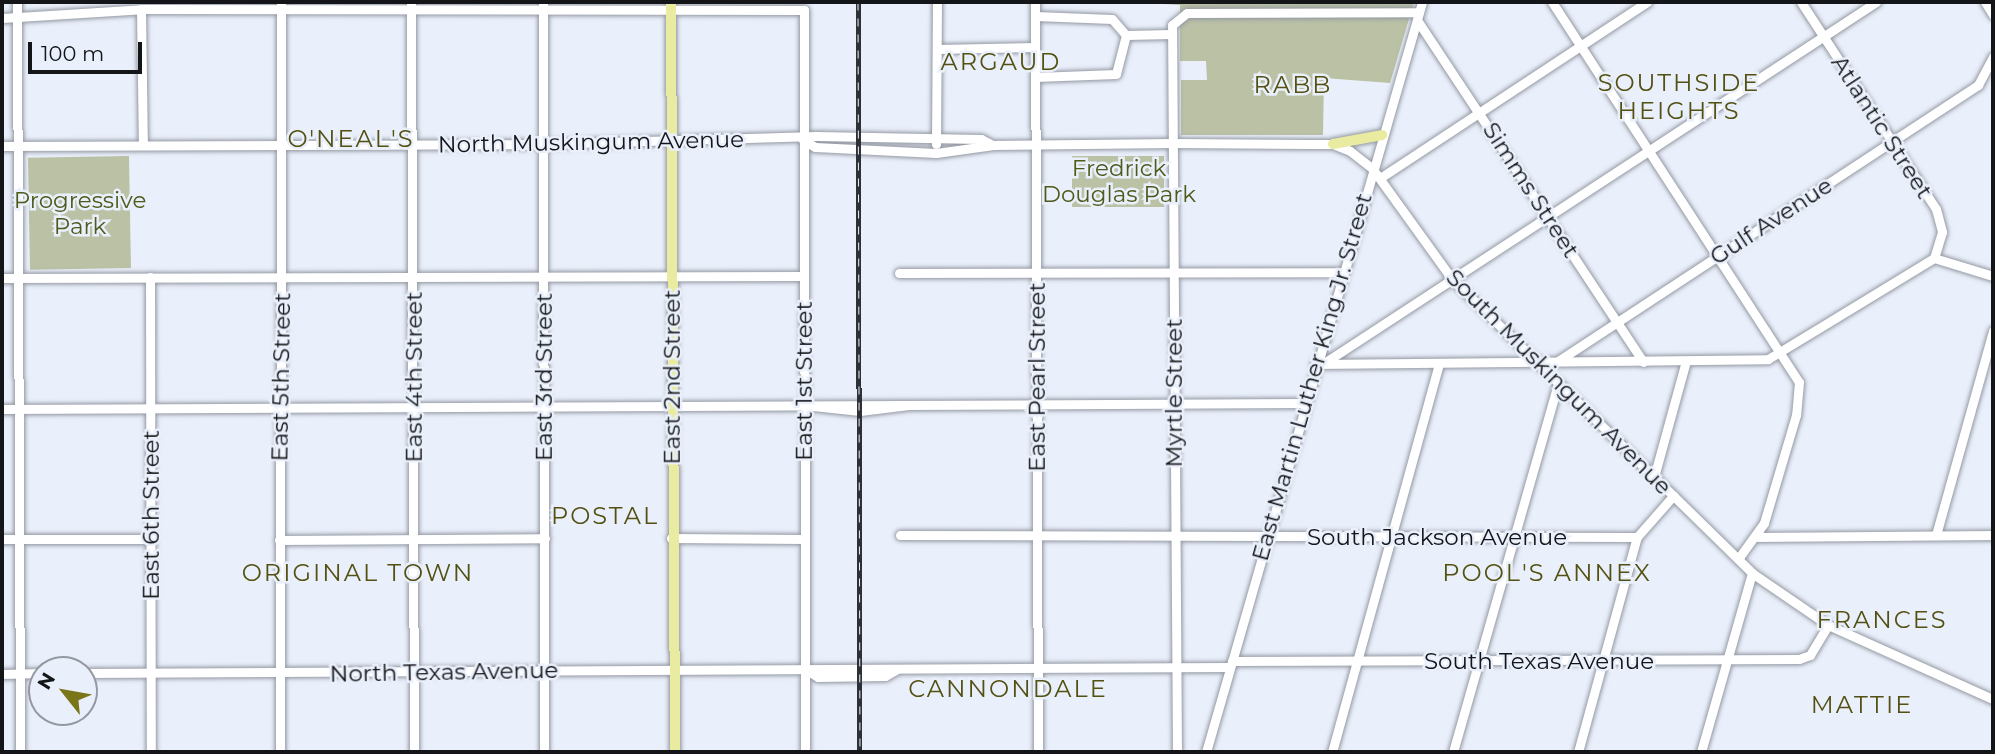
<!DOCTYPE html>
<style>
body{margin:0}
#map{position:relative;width:1995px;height:754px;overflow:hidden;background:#eaf0fb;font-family:Montserrat,sans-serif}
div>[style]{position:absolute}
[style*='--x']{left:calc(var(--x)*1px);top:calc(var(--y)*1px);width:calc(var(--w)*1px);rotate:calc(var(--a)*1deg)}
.green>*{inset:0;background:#bac1a5;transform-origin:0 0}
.roads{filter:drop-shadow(0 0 2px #9499a3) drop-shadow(0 0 2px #9499a3)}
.minor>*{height:9px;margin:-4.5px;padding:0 4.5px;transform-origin:4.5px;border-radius:4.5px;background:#fff}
.major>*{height:10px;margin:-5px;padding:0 5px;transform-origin:5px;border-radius:5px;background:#e8eba0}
.rail>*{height:5px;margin-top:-2.5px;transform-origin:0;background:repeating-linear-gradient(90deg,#eaf0fb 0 8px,#2d3034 0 16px);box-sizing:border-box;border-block:2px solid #2d3034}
span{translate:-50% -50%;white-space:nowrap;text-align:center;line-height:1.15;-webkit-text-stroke:5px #eaf0fb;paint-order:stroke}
.street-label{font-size:23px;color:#131518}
.park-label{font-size:23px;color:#4e591b}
.neighbourhood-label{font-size:24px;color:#535012;letter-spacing:2px}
.frame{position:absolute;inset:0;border:4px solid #131518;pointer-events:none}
.north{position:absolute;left:28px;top:656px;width:70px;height:70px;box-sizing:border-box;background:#eaf0fb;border:2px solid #9498a0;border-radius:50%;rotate:301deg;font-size:19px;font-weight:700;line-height:28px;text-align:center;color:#131518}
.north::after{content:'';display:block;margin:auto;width:24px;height:32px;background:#7a7519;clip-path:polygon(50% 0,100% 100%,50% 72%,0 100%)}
.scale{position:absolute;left:28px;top:42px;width:114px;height:32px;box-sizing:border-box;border:4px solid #131518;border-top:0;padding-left:9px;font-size:21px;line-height:24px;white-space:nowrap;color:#131518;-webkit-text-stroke:5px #eaf0fb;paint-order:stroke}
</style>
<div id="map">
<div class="green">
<div style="clip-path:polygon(1128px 2px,1414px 2px,1390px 83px,1324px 78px,1323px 135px,1181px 135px,1181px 80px,1207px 80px,1206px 61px,1180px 61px,1180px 5px)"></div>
<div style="left:129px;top:156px;width:112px;height:101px;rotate:89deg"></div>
<div style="left:1072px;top:156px;width:92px;height:51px"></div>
</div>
<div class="roads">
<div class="minor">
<div style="--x:17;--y:2;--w:750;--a:89.77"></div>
<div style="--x:411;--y:2;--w:750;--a:89.77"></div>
<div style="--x:543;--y:2;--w:750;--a:89.92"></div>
<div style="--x:1035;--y:2;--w:750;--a:89.77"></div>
<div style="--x:1552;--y:2;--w:453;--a:57"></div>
<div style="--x:1799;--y:382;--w:33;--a:95"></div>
<div style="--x:1796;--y:415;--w:113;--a:106.5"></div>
<div style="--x:1764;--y:523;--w:44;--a:125.8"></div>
<div style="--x:1801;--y:2;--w:247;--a:56.9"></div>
<div style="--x:1936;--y:209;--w:24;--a:75"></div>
<div style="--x:1942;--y:232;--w:27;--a:107"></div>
<div style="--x:1985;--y:2;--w:15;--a:58"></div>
<div style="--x:141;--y:9;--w:136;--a:89.2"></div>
<div style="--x:1035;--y:16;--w:77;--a:2.2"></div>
<div style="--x:1112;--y:19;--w:21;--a:49"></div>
<div style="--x:1126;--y:35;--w:40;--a:104.4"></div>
<div style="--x:1116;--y:74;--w:81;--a:177.9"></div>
<div style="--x:2;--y:18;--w:144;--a:-3.6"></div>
<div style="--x:146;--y:9;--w:658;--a:0.09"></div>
<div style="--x:804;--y:10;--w:742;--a:89.92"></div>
<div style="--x:1417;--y:20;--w:410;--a:56.5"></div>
<div style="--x:1126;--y:35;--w:46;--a:-1.2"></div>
<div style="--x:937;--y:49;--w:98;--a:-1.2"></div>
<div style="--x:803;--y:140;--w:14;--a:30"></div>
<div style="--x:815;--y:147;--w:121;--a:2.8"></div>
<div style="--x:936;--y:153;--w:58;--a:-8"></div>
<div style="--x:993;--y:145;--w:180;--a:-0.6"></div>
<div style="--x:1173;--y:143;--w:160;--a:0.4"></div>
<div style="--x:1333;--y:144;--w:18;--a:22"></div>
<div style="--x:1350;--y:151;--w:28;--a:38"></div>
<div style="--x:1372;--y:168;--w:137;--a:54.2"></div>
<div style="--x:1452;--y:279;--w:420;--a:44.4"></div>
<div style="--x:1752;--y:573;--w:92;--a:34.4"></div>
<div style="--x:1828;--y:625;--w:181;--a:24.2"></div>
<div style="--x:936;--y:144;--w:142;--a:-89.6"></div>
<div style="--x:2;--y:146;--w:541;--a:-0.21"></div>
<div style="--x:543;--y:144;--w:273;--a:-1.7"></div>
<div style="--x:816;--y:136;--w:165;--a:1"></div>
<div style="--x:981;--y:139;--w:13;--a:27"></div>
<div style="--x:1380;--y:178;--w:320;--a:-33.4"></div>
<div style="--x:899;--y:273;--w:442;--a:-0.1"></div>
<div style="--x:150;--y:277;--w:475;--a:89.9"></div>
<div style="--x:2;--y:278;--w:801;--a:-0.14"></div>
<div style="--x:1558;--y:361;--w:503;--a:-33.31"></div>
<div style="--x:1978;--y:85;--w:32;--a:-62"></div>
<div style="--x:1324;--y:363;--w:660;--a:-33.18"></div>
<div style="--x:1315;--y:364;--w:453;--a:-0.6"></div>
<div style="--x:1768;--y:359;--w:194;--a:-31.3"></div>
<div style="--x:1934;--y:258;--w:62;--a:17"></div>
<div style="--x:804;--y:405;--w:56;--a:6.1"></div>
<div style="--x:860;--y:411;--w:49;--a:-7"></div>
<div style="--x:2;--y:409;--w:1302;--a:-0.26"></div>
<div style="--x:1654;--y:477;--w:120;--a:-74.6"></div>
<div style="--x:900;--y:535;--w:737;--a:0.16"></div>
<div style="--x:1936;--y:535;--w:212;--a:-74.4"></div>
<div style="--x:1758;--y:537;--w:235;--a:-0.5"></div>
<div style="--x:671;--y:538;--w:133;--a:0.4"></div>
<div style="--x:2;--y:539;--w:149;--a:0"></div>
<div style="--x:279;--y:540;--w:266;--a:-0.4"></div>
<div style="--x:1232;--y:661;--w:567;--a:-0.2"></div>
<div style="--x:1799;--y:659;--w:12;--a:-20"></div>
<div style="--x:1810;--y:655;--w:35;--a:-59"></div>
<div style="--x:805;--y:669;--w:15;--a:32"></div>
<div style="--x:818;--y:677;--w:67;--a:-0.9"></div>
<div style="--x:885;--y:676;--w:14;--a:-30"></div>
<div style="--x:84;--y:673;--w:1146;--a:-0.3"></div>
<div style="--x:2;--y:674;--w:40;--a:-1.4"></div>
<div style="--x:280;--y:752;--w:750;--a:-89.92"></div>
<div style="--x:1177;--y:752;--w:727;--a:-90.39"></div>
<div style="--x:1172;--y:25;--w:19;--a:-39"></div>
<div style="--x:1187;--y:13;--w:232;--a:-0.2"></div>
<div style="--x:1206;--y:752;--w:780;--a:-73.93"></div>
<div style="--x:1332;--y:752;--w:403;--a:-74.6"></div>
<div style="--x:1453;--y:752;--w:384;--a:-74.1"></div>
<div style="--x:1578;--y:752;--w:223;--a:-74.7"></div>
<div style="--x:1637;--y:537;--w:55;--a:-48.7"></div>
<div style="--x:1701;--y:752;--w:186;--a:-74.1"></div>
</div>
<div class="major">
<div style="--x:671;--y:2;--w:750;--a:89.69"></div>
<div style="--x:1333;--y:144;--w:50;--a:-10.4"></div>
</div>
</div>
<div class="rail">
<div style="--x:858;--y:2;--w:750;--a:89.85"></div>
</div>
<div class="street-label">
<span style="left:1882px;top:127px;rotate:57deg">Atlantic Street</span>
<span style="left:591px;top:142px;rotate:-1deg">North Muskingum Avenue</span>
<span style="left:1531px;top:190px;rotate:57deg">Simms Street</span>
<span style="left:1771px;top:221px;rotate:-33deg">Gulf Avenue</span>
<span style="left:281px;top:377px;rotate:-89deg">East 5th Street</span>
<span style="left:414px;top:377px;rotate:-90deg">East 4th Street</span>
<span style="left:544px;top:377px;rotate:-90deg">East 3rd Street</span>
<span style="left:672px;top:377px;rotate:-90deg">East 2nd Street</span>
<span style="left:1037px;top:377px;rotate:-90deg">East Pearl Street</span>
<span style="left:1312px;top:377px;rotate:-74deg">East Martin Luther King Jr. Street</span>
<span style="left:804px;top:381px;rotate:-90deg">East 1st Street</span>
<span style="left:1559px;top:382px;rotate:45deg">South Muskingum Avenue</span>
<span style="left:1174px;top:393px;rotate:-90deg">Myrtle Street</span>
<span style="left:151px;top:515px;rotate:-90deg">East 6th Street</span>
<span style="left:1437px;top:537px">South Jackson Avenue</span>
<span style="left:1539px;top:661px">South Texas Avenue</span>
<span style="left:444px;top:672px;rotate:-1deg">North Texas Avenue</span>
</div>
<div class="park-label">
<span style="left:1119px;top:181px">Fredrick<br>Douglas Park</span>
<span style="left:80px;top:213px">Progressive<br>Park</span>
</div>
<div class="neighbourhood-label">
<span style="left:1001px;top:62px">ARGAUD</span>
<span style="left:1679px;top:97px">SOUTHSIDE<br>HEIGHTS</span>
<span style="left:1293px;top:85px">RABB</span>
<span style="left:351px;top:139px">O'NEAL'S</span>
<span style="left:605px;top:516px">POSTAL</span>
<span style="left:358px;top:573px">ORIGINAL TOWN</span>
<span style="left:1547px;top:573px">POOL'S ANNEX</span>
<span style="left:1882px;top:620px">FRANCES</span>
<span style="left:1008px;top:689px">CANNONDALE</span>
<span style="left:1862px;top:705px">MATTIE</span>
</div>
<div class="frame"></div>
<div class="north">N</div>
<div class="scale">100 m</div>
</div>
